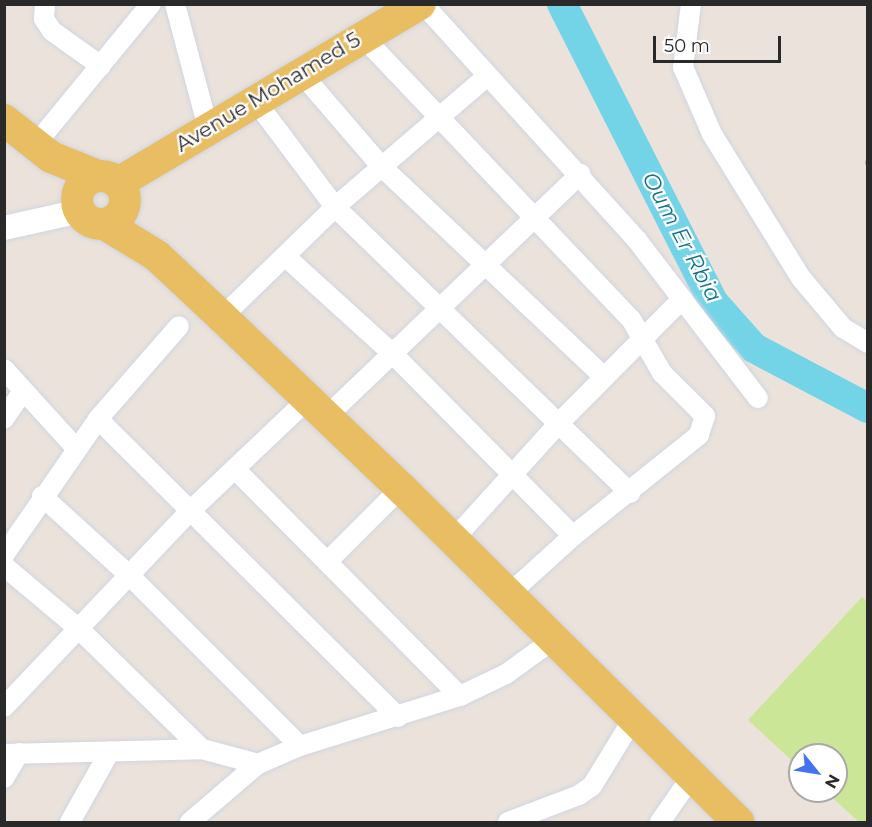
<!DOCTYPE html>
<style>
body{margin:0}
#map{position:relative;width:872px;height:827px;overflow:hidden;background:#ebe3db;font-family:Montserrat,sans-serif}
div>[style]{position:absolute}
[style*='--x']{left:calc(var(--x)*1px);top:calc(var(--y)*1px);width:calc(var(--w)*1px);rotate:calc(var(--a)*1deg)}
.pitch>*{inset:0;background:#cbe696}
.river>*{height:30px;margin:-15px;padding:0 15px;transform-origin:15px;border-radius:15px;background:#73d4e8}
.roads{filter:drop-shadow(0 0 2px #d1d5e1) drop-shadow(0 0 2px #d1d5e1)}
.minor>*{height:20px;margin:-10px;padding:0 10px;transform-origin:10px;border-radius:10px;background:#fff}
.tertiary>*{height:24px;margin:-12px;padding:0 12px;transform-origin:12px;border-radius:12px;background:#fff}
.primary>*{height:32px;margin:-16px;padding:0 16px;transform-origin:16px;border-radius:16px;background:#e9bd62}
.primary>.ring{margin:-16px;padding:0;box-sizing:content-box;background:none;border:32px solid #e9bd62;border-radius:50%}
.wall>*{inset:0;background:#aaa5a1}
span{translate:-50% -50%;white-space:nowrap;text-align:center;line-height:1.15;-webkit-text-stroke:4.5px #fff;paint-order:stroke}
.street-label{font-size:21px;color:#292929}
.water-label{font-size:22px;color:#147292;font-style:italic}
.frame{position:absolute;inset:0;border:6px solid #292929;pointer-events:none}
.north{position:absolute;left:788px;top:743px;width:60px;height:60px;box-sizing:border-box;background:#fff;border:2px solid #a9a9a9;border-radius:50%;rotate:120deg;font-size:16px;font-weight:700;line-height:24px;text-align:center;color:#292929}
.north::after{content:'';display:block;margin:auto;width:21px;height:27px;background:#4373f0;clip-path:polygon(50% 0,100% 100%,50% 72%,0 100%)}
.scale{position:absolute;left:653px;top:36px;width:128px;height:27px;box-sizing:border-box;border:3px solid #292929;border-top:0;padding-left:8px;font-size:18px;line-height:21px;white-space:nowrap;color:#292929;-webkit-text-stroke:4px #fff;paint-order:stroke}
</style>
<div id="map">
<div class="pitch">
<div style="clip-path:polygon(862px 597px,868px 602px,867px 822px,859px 822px,825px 791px,836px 791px,836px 755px,800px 755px,800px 768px,748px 720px)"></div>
</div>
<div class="river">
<div style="--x:562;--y:4;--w:335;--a:63.1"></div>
<div style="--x:714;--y:303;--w:60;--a:48.4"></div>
<div style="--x:754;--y:348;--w:129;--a:27.8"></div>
</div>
<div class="roads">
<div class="minor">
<div style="--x:45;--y:4;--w:15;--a:94"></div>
<div style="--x:44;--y:19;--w:14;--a:56"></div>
<div style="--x:52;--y:31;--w:60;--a:35.5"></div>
<div style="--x:175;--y:4;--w:128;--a:75.1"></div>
<div style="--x:423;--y:4;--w:319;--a:47.8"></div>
<div style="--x:637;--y:240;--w:199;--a:52.6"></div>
<div style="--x:691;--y:4;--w:64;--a:97.2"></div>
<div style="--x:683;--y:67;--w:73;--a:66.6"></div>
<div style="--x:712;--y:134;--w:169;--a:58.3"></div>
<div style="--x:801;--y:278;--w:65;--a:50"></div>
<div style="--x:843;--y:328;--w:29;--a:31"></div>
<div style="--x:362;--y:36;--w:390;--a:46.5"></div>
<div style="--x:631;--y:319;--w:62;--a:60.1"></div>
<div style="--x:662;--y:373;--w:61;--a:45"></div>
<div style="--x:705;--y:416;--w:20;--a:108"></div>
<div style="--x:699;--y:435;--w:161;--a:141.3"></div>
<div style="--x:573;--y:536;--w:88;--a:137.8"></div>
<div style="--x:301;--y:73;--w:123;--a:49.3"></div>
<div style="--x:381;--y:166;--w:307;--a:43.4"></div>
<div style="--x:254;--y:99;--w:135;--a:53.1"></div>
<div style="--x:335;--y:207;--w:411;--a:44.1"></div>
<div style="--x:35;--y:145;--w:183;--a:-50.6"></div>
<div style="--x:286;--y:257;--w:143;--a:42.2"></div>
<div style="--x:392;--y:353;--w:257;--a:45.3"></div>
<div style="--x:222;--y:317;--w:158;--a:-44.2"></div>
<div style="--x:335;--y:207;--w:199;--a:-40.7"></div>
<div style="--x:4;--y:369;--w:107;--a:47.7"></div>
<div style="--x:326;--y:417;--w:352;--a:-43.7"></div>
<div style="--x:4;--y:419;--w:34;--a:-56"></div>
<div style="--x:98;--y:419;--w:423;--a:44.8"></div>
<div style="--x:236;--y:470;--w:318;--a:45.3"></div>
<div style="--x:42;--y:496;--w:119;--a:42.3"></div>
<div style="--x:130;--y:576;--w:240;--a:45"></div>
<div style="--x:453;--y:540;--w:158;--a:-47.8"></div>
<div style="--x:559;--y:423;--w:175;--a:-45.2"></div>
<div style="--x:4;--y:555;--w:165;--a:-55.3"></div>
<div style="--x:98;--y:419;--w:123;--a:-48.9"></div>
<div style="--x:327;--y:562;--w:105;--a:-45"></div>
<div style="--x:4;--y:566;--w:97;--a:40"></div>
<div style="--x:78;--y:628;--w:173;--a:44.3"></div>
<div style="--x:4;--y:707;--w:270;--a:-46.5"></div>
<div style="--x:190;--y:511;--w:163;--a:-43.5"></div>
<div style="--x:4;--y:754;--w:198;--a:-1.4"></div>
<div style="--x:202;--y:749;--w:58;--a:15"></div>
<div style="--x:4;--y:778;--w:29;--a:-59"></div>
<div style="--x:70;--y:822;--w:81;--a:-60.6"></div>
<div style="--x:190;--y:822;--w:89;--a:-40.5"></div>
<div style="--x:258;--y:764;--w:46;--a:-23.2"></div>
<div style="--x:300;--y:746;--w:168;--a:-17.4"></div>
<div style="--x:460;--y:696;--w:51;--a:-25.6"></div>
<div style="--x:506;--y:674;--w:58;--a:-35.9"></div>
<div style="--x:508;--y:822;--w:76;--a:-20.8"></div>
<div style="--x:579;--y:795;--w:16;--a:-35"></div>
<div style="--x:592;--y:786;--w:79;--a:-58.5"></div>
<div style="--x:660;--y:822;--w:56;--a:-55.2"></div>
</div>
<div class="tertiary">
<div style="--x:4;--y:228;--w:78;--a:-12.6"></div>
</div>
<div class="primary">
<div style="--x:4;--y:120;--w:60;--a:38.2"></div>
<div style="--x:51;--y:157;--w:51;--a:22"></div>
<div class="ring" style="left:77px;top:176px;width:16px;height:16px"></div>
<div style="--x:118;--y:183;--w:351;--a:-30.7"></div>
<div style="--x:105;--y:224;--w:61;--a:31.6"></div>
<div style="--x:157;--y:256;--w:89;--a:43.2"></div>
<div style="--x:222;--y:317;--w:248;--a:43.7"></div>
<div style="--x:401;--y:488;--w:475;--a:44.7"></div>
</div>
</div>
<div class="wall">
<div style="clip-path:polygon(867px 155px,867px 168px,865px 163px)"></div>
</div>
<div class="street-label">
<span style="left:268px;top:92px;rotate:-31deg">Avenue Mohamed 5</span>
</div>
<div class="water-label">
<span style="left:682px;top:237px;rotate:62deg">Oum Er Rbia</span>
</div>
<div class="frame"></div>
<div class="north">N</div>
<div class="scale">50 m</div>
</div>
